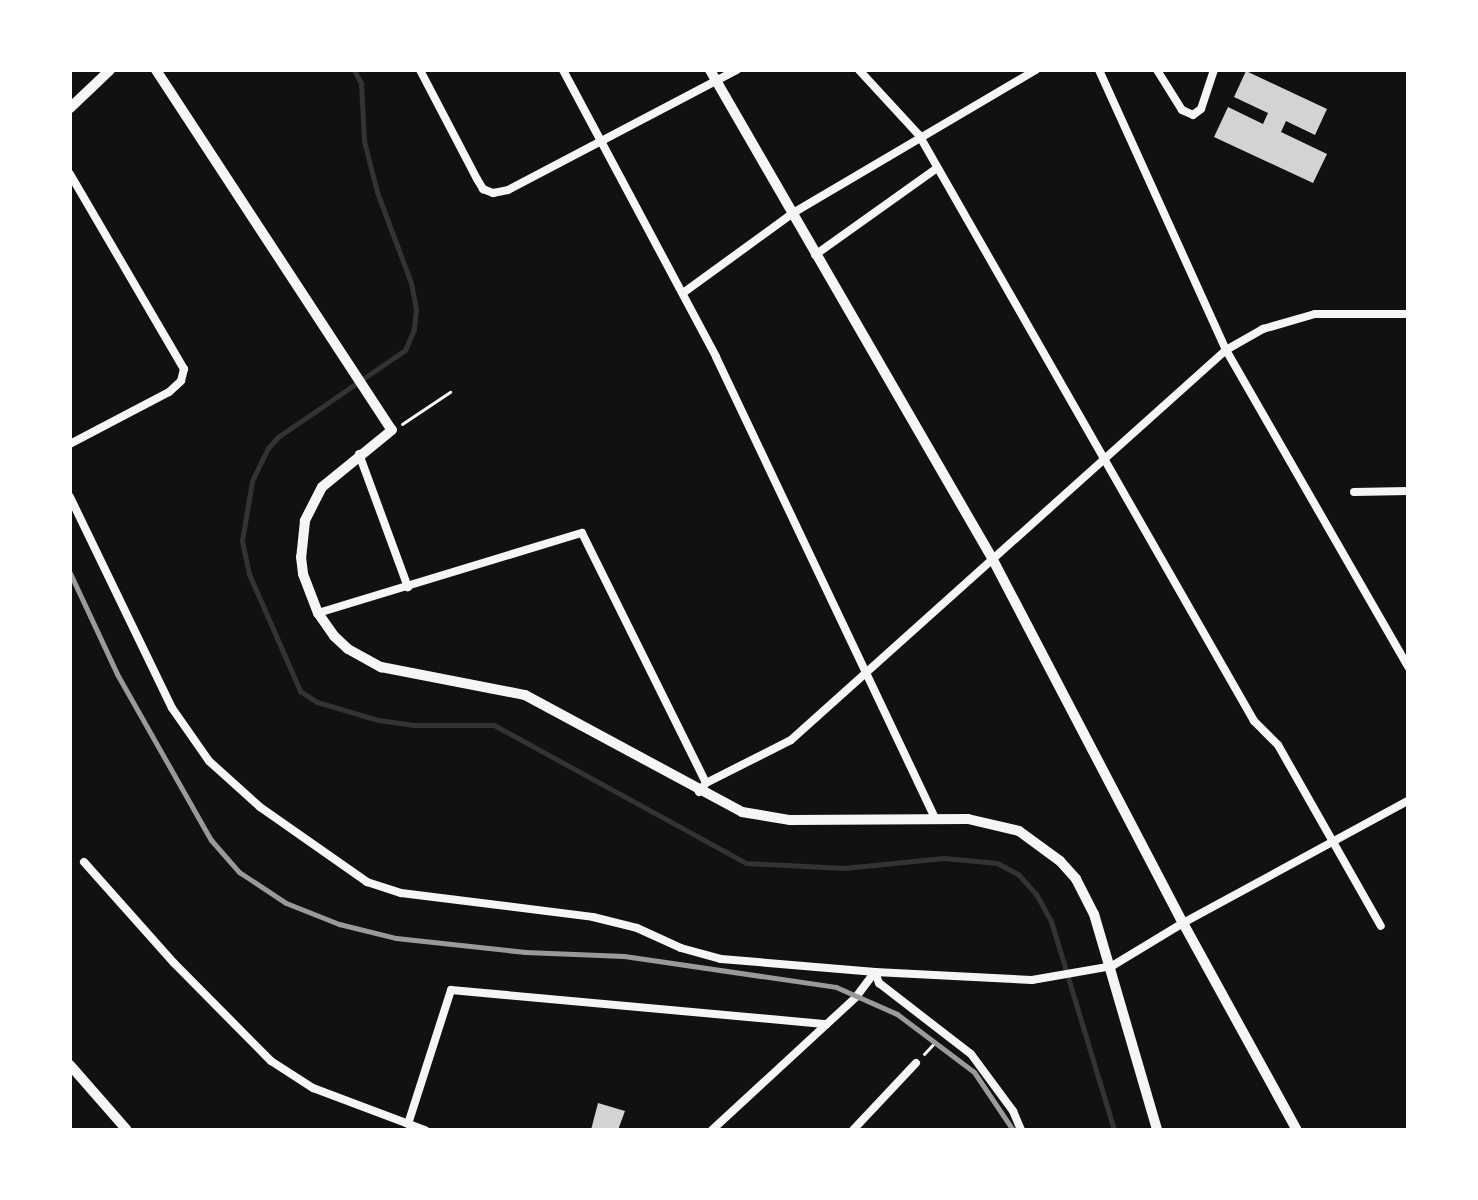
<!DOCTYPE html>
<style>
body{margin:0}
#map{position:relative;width:1478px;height:1200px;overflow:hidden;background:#111;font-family:"DM Sans",sans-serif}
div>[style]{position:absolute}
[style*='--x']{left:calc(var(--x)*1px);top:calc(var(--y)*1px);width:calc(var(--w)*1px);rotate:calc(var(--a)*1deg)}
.stream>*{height:5px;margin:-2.5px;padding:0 2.5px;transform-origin:2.5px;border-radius:2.5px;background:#333}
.building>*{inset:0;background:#d3d3d3}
.path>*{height:3px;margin:-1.5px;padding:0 1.5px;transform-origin:1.5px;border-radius:1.5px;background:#f5f5f5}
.minor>*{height:8px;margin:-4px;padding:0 4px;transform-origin:4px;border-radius:4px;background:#f5f5f5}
.tertiary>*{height:10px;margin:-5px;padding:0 5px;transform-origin:5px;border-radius:5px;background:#f5f5f5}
.rail>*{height:5px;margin:-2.5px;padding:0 2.5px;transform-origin:2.5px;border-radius:2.5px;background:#9a9a9a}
span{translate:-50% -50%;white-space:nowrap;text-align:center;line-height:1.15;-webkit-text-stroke:6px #fff;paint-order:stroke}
.frame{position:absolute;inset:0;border:72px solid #fff;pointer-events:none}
</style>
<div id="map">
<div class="stream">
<div style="--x:354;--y:70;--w:15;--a:62"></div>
<div style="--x:361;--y:83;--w:58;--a:87"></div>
<div style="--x:364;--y:141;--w:53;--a:75.7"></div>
<div style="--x:377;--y:192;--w:97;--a:69.5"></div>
<div style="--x:411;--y:283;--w:26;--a:79"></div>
<div style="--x:416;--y:309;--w:20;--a:96"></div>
<div style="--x:414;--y:329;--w:23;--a:113"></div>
<div style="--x:405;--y:350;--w:154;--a:145.6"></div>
<div style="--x:278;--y:437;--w:15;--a:132"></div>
<div style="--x:268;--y:448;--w:37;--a:116"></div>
<div style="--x:252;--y:481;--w:61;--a:99.5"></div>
<div style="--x:242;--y:541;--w:34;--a:78"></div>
<div style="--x:249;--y:574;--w:128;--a:66.4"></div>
<div style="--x:300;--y:691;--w:20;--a:33"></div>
<div style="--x:317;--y:702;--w:64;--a:16.4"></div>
<div style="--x:378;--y:720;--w:36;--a:8"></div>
<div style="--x:414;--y:725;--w:80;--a:0"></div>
<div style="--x:494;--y:725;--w:287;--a:28.7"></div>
<div style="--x:746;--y:863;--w:98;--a:2.9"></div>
<div style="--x:844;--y:868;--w:100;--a:-5.7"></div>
<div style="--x:944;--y:858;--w:53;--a:5.4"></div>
<div style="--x:997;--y:863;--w:24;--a:28"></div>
<div style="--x:1018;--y:874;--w:27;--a:48"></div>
<div style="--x:1036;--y:894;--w:31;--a:61"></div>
<div style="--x:1051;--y:921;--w:218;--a:73.2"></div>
</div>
<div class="building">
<div style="clip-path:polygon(1246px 71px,1327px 109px,1315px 135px,1286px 121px,1281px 132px,1327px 154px,1313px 183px,1214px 137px,1228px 107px,1263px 124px,1268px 113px,1234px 97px)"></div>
<div style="clip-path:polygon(598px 1103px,625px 1111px,618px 1130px,591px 1130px)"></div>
</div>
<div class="path">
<div style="--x:402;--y:424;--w:58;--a:-33.7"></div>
<div style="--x:924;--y:1054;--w:16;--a:-47"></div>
</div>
<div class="minor">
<div style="--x:420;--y:70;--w:123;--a:62.4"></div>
<div style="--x:477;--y:179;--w:12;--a:59"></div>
<div style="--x:483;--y:189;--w:11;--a:22"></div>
<div style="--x:493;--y:193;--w:15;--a:-11"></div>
<div style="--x:508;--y:190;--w:259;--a:-27.7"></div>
<div style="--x:563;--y:70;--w:325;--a:61.9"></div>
<div style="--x:716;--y:357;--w:510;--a:64.59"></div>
<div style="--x:859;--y:70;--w:88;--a:47.3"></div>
<div style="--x:919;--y:135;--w:675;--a:60.24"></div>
<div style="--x:1254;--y:721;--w:34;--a:45"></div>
<div style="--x:1278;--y:745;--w:208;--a:60.4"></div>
<div style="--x:1099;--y:70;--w:307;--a:65.6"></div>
<div style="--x:1226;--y:350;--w:366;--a:60.1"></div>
<div style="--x:1157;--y:70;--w:47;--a:58"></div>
<div style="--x:1182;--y:110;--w:12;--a:24"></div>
<div style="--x:1193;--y:115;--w:10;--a:-37"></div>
<div style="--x:1201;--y:109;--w:41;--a:-71.6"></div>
<div style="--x:70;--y:174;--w:226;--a:59.7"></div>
<div style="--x:184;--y:369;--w:12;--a:104"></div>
<div style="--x:181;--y:381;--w:16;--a:137"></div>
<div style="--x:169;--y:392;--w:112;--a:152.3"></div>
<div style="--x:815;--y:255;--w:150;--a:-35.5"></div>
<div style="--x:683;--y:293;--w:136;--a:-36"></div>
<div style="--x:793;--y:213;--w:282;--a:-30.5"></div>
<div style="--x:359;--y:454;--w:142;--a:69.8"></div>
<div style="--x:1354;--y:492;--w:54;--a:-1.1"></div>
<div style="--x:70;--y:497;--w:234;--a:64.2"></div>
<div style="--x:172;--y:708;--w:65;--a:55.1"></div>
<div style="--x:209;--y:761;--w:69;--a:42"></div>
<div style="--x:260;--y:807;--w:131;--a:35"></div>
<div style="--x:367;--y:882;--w:36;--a:18"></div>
<div style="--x:401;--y:893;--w:193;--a:7.1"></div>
<div style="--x:593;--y:917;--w:45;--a:14"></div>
<div style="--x:637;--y:928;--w:48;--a:24.4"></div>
<div style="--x:681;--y:948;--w:41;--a:15.4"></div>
<div style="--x:721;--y:959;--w:155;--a:4.8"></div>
<div style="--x:875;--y:972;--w:157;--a:2.9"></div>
<div style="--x:1032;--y:980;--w:81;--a:-9.9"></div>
<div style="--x:1112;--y:966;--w:83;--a:-31.2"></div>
<div style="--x:1183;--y:923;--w:256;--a:-28.5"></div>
<div style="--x:318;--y:613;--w:276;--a:-16.9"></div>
<div style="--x:582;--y:533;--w:279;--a:63.6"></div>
<div style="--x:699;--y:792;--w:11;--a:-52"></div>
<div style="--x:706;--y:783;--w:95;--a:-26.8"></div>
<div style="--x:791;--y:740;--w:584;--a:-41.88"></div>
<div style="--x:1226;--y:350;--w:43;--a:-29.6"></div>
<div style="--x:1263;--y:329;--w:54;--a:-16.1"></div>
<div style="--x:1315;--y:314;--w:93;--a:0"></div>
<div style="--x:84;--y:862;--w:135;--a:48.3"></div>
<div style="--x:174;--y:963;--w:138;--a:45.3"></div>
<div style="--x:271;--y:1061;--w:50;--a:32.7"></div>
<div style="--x:313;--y:1088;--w:120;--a:20.6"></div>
<div style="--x:875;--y:972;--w:12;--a:70"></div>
<div style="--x:879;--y:983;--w:116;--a:37.7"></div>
<div style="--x:971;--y:1054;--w:71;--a:53.6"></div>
<div style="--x:1013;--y:1111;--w:21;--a:67"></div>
<div style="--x:408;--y:1124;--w:141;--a:-72.2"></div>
<div style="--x:451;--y:990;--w:377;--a:5.2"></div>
<div style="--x:712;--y:1130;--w:196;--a:-42.7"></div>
<div style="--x:856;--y:997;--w:31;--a:-53"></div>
<div style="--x:853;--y:1130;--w:92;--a:-46.8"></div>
</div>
<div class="tertiary">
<div style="--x:156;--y:70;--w:430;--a:56.8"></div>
<div style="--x:392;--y:430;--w:90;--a:140.8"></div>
<div style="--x:322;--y:487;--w:38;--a:117"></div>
<div style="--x:305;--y:521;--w:36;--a:96"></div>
<div style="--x:301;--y:557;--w:17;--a:83"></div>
<div style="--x:303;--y:574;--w:42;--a:69"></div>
<div style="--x:318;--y:613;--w:28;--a:55"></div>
<div style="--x:334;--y:636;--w:19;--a:43"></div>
<div style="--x:348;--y:649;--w:38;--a:29"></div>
<div style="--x:381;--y:667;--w:147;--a:11"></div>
<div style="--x:525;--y:695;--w:247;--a:28.3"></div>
<div style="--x:742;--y:812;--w:49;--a:9.5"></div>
<div style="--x:790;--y:820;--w:178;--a:-0.3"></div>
<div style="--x:968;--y:819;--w:52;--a:13.2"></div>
<div style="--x:1019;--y:831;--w:51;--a:36.2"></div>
<div style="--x:1060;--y:861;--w:24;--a:48"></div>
<div style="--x:1076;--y:879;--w:39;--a:63"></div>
<div style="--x:1094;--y:914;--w:225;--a:73.7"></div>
<div style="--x:710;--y:70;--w:564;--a:59.98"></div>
<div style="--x:992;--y:558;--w:412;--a:62.4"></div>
<div style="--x:1183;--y:923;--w:236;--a:61.2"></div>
<div style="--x:70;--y:108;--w:55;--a:-43.5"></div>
<div style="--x:70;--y:1065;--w:86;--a:48.8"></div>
</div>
<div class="rail">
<div style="--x:70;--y:573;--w:111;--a:65"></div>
<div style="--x:117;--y:674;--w:191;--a:60.5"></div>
<div style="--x:211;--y:840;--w:43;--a:48.8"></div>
<div style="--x:239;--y:872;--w:56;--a:33.4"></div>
<div style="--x:286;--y:903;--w:57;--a:21.6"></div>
<div style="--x:339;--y:924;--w:59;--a:13.8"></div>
<div style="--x:396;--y:938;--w:130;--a:6.2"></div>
<div style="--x:525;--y:952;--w:99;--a:2.3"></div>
<div style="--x:624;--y:956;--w:214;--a:8.3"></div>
<div style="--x:836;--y:987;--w:67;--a:23.9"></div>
<div style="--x:897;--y:1014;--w:96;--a:37"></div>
<div style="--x:974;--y:1072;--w:70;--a:56.1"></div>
</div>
<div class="frame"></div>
</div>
